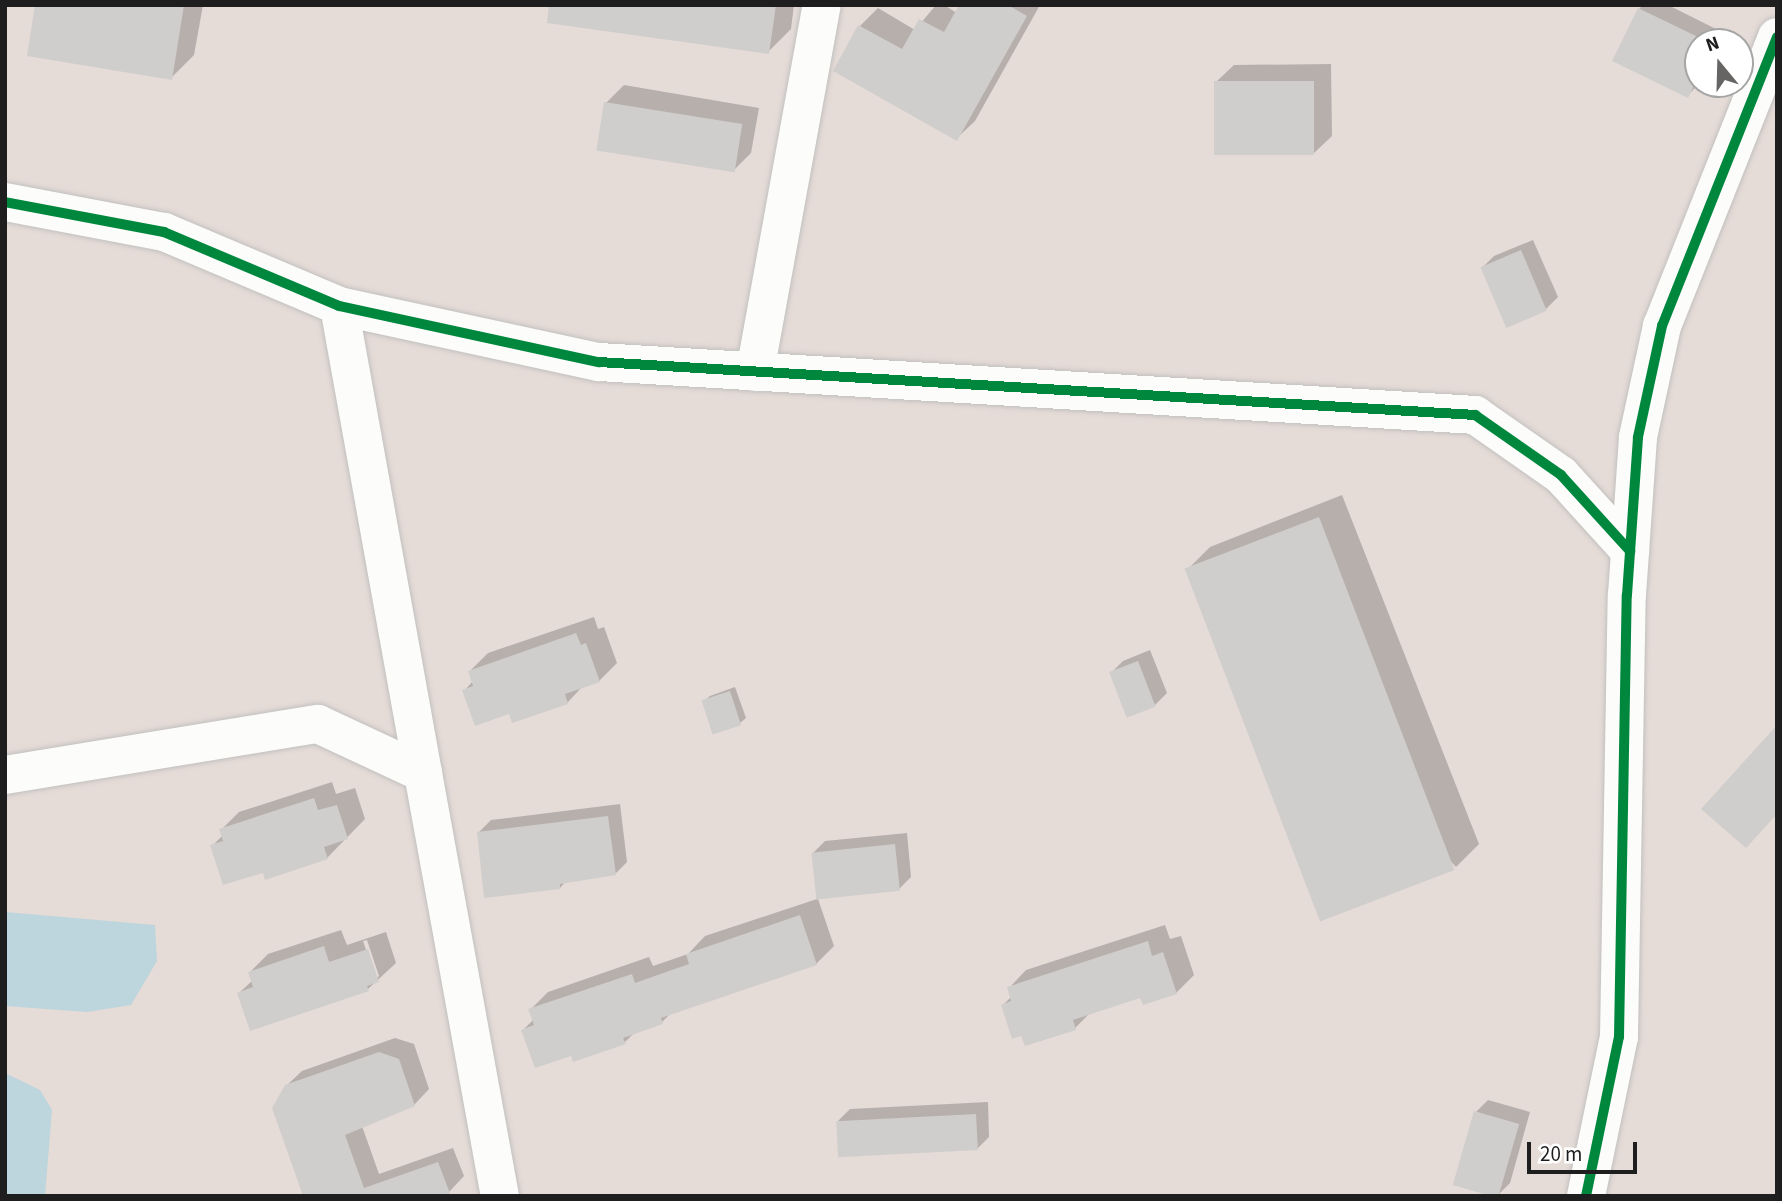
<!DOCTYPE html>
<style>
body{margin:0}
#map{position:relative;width:1782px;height:1201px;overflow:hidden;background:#ebe9e7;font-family:"Source Sans 3",sans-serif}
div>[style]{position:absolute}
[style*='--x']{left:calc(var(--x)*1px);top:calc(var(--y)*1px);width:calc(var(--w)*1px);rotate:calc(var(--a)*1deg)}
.military>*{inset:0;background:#e5dbd7}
.water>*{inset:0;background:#bdd5dc}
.shadow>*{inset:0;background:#0003}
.building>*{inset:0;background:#d0cecc;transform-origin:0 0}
.roads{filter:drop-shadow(0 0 2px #c1c0bf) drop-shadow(0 0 2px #c1c0bf)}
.street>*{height:38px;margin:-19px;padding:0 19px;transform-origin:19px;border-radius:19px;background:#fcfcfb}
.cycleway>*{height:10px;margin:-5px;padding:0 5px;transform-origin:5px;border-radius:5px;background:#00873e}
span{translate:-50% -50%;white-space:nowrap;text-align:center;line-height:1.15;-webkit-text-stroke:7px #fff;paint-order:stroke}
.frame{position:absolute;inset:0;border:7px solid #1e1e1e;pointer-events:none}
.north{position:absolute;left:1684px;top:28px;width:70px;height:70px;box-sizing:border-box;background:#fff;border:2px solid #a5a5a5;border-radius:50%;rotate:341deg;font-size:19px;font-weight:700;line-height:28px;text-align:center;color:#1e1e1e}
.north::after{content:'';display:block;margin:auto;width:24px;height:32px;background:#666564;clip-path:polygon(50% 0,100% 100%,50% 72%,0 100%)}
.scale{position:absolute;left:1527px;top:1142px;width:110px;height:32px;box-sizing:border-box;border:4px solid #1e1e1e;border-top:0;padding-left:9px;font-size:21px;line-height:24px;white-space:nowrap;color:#1e1e1e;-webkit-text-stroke:5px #fff;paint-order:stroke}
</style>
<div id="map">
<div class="military">
<div style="clip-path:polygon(evenodd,5px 5px,1777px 5px,1777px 1196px,5px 1196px,5px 5px,1698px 42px,1740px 42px,1740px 84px,1698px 84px,1698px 42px)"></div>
</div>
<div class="water">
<div style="clip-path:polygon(5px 912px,155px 925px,157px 961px,131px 1005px,87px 1012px,5px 1006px)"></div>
<div style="clip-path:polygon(5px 1073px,40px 1090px,52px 1110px,45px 1196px,5px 1196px)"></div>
</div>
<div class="shadow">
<div style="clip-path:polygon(37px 5px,203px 5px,194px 55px,171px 78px)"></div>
<div style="clip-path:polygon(592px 5px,794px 5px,791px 29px,768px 52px)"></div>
<div style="clip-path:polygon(936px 5px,944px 5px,957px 13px,961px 5px,1040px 5px,975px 121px,957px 138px,860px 26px,878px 8px,915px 30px)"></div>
<div style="clip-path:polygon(1643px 5px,1668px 5px,1724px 33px,1720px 42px,1698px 42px,1699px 84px,1687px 96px,1639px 9px)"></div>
<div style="clip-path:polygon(1331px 64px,1332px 136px,1314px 153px,1216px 82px,1234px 65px)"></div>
<div style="clip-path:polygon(624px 85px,759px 108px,751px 153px,734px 170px,606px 103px)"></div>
<div style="clip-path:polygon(1533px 240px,1558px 297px,1546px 309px,1482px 268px,1494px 256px)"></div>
<div style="clip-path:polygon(1342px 495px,1479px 844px,1456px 867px,1187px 570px,1210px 547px)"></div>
<div style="clip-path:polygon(594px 617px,598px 629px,604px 627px,617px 663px,599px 681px,583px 686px,568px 702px,513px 721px,510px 712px,464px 691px,473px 681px,470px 671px,488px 653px)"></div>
<div style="clip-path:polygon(1150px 650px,1167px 693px,1155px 705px,1111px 673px,1123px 661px)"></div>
<div style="clip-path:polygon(735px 687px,746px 718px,740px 723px,704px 701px,710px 696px)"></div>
<div style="clip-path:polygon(332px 782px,336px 794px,355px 788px,365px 819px,327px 858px,264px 871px,212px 846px,223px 835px,221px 830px,239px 812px)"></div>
<div style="clip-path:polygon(620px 804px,627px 862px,615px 874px,566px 881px,560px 888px,479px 832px,491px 820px)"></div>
<div style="clip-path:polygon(907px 833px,911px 877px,899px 889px,817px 896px,834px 946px,816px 964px,672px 1012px,662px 1022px,635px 1032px,625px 1042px,572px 1053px,523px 1030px,534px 1019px,530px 1010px,548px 992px,649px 957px,653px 966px,688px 954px,705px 936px,817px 899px,813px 853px,825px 841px)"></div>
<div style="clip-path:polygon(1165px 925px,1170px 939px,1181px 936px,1194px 975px,1176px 993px,1142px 996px,1091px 1012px,1075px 1028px,1003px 1005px,1012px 996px,1009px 988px,1026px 970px)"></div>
<div style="clip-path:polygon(evenodd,341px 930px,347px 945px,386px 932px,396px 963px,368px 989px,239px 993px,253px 980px,250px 972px,268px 954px,341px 930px,367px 940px,379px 976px,376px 979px,363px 941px,367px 940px)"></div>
<div style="clip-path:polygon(395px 1038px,414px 1044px,429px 1089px,414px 1105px,362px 1126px,379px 1174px,453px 1148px,464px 1176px,449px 1192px,332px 1196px,286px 1086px,302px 1071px)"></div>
<div style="clip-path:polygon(1488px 1100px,1530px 1112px,1510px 1183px,1498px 1195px,1476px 1112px)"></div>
<div style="clip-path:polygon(988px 1102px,989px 1137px,977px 1149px,838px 1121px,850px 1109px)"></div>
</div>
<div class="building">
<div style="clip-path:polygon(35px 5px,184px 5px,172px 80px,27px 56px)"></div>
<div style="clip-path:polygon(549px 5px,776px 5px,769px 54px,547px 23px)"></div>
<div style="clip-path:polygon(959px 5px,1008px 5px,1027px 16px,957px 141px,833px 71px,858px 25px,902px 49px,919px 19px,944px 32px)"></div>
<div style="clip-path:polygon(1638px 8px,1698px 37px,1698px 77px,1688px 98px,1612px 61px)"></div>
<div style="left:1314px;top:81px;width:74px;height:100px;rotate:90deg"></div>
<div style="left:604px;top:102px;width:140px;height:49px;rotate:9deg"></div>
<div style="left:1521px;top:250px;width:66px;height:44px;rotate:67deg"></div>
<div style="left:1319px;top:517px;width:378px;height:144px;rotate:69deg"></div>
<div style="clip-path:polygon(576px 633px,581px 645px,586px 643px,600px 682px,565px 694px,568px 704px,512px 723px,509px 714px,475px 726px,462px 690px,473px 686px,468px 671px)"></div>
<div style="left:1138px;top:661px;width:49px;height:31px;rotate:69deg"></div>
<div style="left:730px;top:691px;width:36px;height:30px;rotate:72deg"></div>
<div style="clip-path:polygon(1777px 725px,1777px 814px,1746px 848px,1701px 809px)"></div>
<div style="clip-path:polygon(314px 798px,318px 810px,337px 805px,348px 839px,324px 847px,328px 859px,265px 880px,263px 873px,223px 885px,210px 845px,223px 841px,219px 829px)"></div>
<div style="clip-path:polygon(608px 816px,616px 875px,560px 884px,560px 889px,484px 898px,477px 832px)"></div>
<div style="left:895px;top:844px;width:47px;height:84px;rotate:84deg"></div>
<div style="clip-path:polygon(800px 915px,817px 965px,661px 1018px,663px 1024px,623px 1038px,626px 1044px,573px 1062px,571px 1056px,535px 1068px,521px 1030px,534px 1025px,528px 1009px,632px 974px,635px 983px,689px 964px,686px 954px)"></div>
<div style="clip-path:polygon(1148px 941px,1152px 956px,1163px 952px,1177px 994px,1143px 1005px,1140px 998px,1073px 1020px,1076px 1030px,1025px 1046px,1021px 1036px,1012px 1039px,1001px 1005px,1011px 1001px,1007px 987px)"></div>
<div style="clip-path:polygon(324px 946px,329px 962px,368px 949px,379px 982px,367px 986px,369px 991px,250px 1031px,237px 993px,253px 987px,248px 972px)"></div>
<div style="clip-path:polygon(379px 1052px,399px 1059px,415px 1106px,345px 1135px,364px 1188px,438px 1162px,451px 1196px,303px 1196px,272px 1108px,285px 1085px)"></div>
<div style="left:1474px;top:1111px;width:47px;height:77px;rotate:16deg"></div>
<div style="left:976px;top:1114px;width:36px;height:140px;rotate:87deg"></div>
</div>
<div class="roads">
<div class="street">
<div style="--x:5;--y:202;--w:162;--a:10.7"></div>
<div style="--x:164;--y:232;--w:190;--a:22.9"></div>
<div style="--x:339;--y:306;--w:266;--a:12.2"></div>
<div style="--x:599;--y:362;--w:878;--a:3.46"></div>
<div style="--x:1475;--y:415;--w:105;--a:34.9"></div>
<div style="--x:1561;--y:475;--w:103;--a:47.8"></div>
<div style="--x:755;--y:372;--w:373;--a:-79.7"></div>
<div style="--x:423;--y:773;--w:430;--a:79.7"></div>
<div style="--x:5;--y:775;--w:317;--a:-9.3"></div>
<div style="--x:318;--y:724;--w:116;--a:25"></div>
<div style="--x:423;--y:773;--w:474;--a:-100.2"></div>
<div style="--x:1586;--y:1196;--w:162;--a:-78.3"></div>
<div style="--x:1619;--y:1037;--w:442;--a:-89"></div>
<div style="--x:1627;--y:595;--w:158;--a:-86"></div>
<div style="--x:1638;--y:437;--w:114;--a:-77.8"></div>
<div style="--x:1662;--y:326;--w:311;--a:-68.3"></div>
</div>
</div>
<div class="cycleway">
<div style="--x:5;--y:202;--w:162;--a:10.7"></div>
<div style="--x:164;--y:232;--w:190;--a:22.9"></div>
<div style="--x:339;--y:306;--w:266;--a:12.2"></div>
<div style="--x:599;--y:362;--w:878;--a:3.46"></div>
<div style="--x:1475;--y:415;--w:105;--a:34.9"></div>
<div style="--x:1561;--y:475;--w:103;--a:47.8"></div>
<div style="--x:1586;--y:1196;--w:162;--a:-78.3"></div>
<div style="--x:1619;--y:1037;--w:442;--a:-89"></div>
<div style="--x:1627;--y:595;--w:158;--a:-86"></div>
<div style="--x:1638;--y:437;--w:114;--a:-77.8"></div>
<div style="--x:1662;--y:326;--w:311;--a:-68.3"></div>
</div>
<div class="frame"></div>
<div class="north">N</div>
<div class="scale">20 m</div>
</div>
